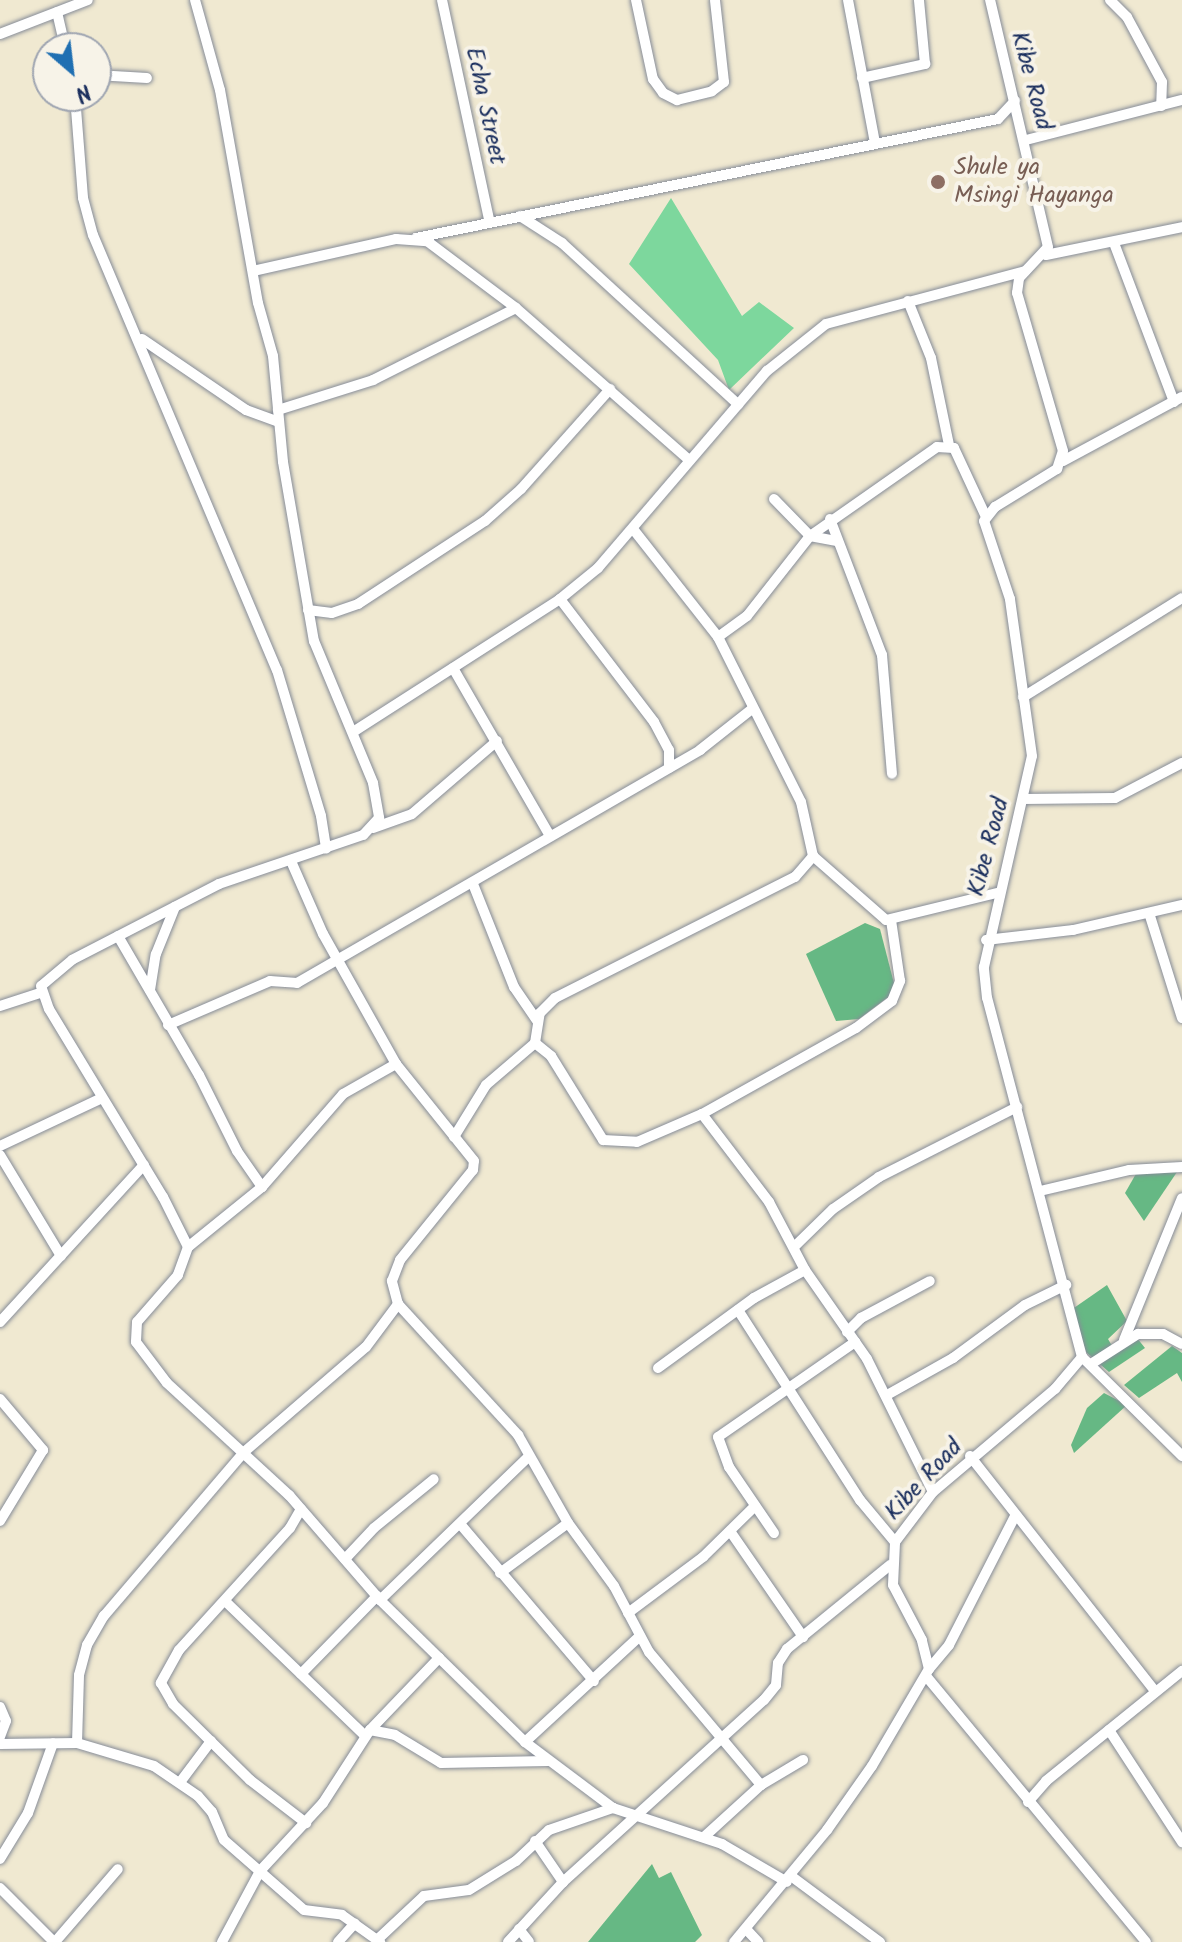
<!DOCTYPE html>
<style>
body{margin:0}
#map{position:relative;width:1182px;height:1942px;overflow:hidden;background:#f0e9d1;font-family:Kalam,sans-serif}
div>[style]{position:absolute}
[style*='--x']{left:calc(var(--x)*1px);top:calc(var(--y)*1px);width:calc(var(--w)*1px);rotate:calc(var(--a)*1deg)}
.green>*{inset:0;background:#7dd79d}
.forest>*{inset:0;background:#66b884}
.roads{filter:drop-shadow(0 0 2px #868c98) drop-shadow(0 0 2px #868c98)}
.minor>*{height:10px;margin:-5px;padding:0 5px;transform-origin:5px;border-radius:5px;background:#fff}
.dots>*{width:22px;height:22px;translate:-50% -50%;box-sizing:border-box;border:4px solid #f7f3e8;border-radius:50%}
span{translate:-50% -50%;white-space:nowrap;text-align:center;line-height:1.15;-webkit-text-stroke:8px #f7f3e8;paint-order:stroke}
.street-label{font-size:24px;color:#1b2f5e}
.education-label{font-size:24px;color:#785e54}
.left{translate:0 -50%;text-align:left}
.north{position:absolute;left:32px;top:32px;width:80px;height:80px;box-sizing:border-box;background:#f7f3e8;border:2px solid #9fa5b1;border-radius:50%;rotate:152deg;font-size:22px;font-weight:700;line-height:32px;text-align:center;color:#1b2f5e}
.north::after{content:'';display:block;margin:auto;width:28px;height:36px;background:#1f6fb2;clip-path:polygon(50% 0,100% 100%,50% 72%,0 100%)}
</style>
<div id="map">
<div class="green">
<div style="clip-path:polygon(671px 198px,742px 316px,759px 302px,794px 328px,729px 390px,718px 360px,629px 264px)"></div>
</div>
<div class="forest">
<div style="clip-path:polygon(865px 923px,880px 929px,896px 991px,859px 1019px,836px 1021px,806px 954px)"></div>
<div style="clip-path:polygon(1137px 1172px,1177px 1172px,1144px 1221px,1125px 1193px)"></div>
<div style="clip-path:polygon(1107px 1285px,1127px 1321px,1108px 1339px,1115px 1351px,1137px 1338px,1145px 1348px,1109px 1372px,1086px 1352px,1071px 1310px)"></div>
<div style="clip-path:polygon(1172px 1346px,1182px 1353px,1182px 1382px,1177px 1373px,1139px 1398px,1124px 1385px)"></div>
<div style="clip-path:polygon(1104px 1393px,1127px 1405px,1074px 1453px,1071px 1445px,1087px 1408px)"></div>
<div style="clip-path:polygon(652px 1864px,659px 1878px,671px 1872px,702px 1935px,695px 1942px,588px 1942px)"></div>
</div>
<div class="roads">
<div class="minor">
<div style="--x:195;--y:0;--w:93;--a:74.5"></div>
<div style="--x:220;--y:90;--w:216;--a:79.9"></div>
<div style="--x:258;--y:303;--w:55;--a:74.2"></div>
<div style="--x:273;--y:356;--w:106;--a:84.6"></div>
<div style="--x:283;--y:462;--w:182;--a:80.2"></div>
<div style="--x:314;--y:641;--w:154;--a:67.4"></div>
<div style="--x:373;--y:783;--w:36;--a:80"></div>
<div style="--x:379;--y:818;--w:23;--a:133"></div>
<div style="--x:363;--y:835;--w:152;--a:161.2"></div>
<div style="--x:219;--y:884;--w:165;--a:152.7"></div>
<div style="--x:72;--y:960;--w:40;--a:140"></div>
<div style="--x:41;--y:986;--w:24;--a:71"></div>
<div style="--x:49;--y:1009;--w:220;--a:58.8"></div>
<div style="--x:163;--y:1197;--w:56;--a:63.4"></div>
<div style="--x:188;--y:1247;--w:30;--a:110"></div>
<div style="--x:178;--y:1275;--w:62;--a:131.1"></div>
<div style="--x:137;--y:1322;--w:20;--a:93"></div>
<div style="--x:136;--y:1342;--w:51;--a:52.9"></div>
<div style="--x:167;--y:1383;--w:166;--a:42.6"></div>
<div style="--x:289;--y:1495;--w:139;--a:49.1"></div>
<div style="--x:380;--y:1600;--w:203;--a:44.4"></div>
<div style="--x:525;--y:1742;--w:110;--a:36.9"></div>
<div style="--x:613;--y:1808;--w:115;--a:18.3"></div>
<div style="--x:722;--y:1844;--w:75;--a:30.3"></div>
<div style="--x:442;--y:0;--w:225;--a:77.9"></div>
<div style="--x:636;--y:0;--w:81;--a:77.9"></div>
<div style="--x:653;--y:79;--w:17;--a:54"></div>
<div style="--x:663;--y:93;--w:16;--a:27"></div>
<div style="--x:677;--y:100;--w:36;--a:-14"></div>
<div style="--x:712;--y:91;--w:15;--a:-37"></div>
<div style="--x:724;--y:82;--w:82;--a:-96.3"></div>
<div style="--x:848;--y:0;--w:146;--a:79.3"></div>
<div style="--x:1110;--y:0;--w:24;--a:45"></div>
<div style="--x:1127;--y:17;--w:74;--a:61.7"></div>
<div style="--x:1162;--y:82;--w:24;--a:92"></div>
<div style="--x:57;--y:12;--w:37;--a:77"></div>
<div style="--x:0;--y:34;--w:94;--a:-21.1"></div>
<div style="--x:96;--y:75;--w:51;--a:3.4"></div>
<div style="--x:862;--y:78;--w:65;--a:-12.5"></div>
<div style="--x:925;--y:64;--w:64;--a:-95.4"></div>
<div style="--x:75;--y:96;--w:102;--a:85.5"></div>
<div style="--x:83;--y:198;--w:38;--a:75"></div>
<div style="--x:93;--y:235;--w:472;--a:67.1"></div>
<div style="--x:277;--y:670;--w:152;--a:73.2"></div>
<div style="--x:321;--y:816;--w:33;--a:81"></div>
<div style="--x:1026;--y:140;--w:161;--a:-14.4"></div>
<div style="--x:520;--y:216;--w:50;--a:32.7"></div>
<div style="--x:562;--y:243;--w:239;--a:42.5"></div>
<div style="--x:416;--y:238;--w:594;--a:-11.56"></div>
<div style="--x:998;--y:119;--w:25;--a:-47"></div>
<div style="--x:1114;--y:243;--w:170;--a:69.3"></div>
<div style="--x:1046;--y:255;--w:139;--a:-11.6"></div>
<div style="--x:253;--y:271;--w:147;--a:-12.6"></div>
<div style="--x:396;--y:239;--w:31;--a:4"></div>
<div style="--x:427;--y:241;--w:111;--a:37"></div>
<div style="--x:516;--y:308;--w:230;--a:41.3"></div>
<div style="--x:908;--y:301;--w:61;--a:68"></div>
<div style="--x:931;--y:358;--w:89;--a:78.3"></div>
<div style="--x:142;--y:339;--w:126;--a:34.3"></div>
<div style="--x:246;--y:410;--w:35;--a:20"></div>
<div style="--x:278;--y:410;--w:100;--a:-17.5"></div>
<div style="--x:373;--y:380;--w:160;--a:-26.7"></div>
<div style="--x:1063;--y:461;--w:135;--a:-28.3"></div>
<div style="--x:774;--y:499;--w:52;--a:45.8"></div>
<div style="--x:810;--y:536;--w:26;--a:11"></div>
<div style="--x:830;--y:519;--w:146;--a:69.1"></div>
<div style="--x:882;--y:655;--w:119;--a:85.2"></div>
<div style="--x:560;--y:599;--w:155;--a:52.6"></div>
<div style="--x:654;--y:722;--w:32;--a:62"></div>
<div style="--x:669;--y:750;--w:18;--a:90"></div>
<div style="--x:308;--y:610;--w:24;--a:7"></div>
<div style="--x:332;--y:613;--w:28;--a:-19"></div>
<div style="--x:358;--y:604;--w:152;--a:-33.2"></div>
<div style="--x:485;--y:521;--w:48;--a:-41.6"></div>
<div style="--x:521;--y:489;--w:134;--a:-48.3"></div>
<div style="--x:718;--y:637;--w:36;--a:-36"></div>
<div style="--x:747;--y:616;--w:102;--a:-51.8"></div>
<div style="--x:810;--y:536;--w:155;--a:-35"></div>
<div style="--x:937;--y:447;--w:17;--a:3"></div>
<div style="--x:954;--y:448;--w:76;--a:65.1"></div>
<div style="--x:453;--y:668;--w:192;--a:60"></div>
<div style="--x:1023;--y:697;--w:187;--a:-31.9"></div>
<div style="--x:353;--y:732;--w:246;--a:-32.7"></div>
<div style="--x:560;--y:599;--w:49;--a:-39.2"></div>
<div style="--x:598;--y:568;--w:260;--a:-49.4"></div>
<div style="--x:767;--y:371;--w:75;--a:-38.5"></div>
<div style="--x:826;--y:324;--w:206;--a:-14.9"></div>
<div style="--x:1023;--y:799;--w:92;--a:-0.6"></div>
<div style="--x:1115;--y:798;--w:76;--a:-27.6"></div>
<div style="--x:373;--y:828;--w:41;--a:-19.7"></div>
<div style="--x:412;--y:814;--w:112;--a:-40.7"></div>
<div style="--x:813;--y:856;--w:97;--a:41.2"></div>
<div style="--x:886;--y:920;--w:114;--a:-13.7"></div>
<div style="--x:473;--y:884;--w:111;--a:68.3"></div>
<div style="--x:514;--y:987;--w:42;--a:55.6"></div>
<div style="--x:1150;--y:916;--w:107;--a:72.6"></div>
<div style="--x:118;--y:936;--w:161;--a:59.8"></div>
<div style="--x:199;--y:1075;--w:85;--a:63.4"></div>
<div style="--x:237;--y:1151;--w:44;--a:55.2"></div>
<div style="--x:986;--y:940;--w:88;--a:-6.6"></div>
<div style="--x:1073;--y:930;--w:112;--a:-12.9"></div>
<div style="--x:150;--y:990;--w:36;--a:-81"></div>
<div style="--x:156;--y:954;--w:51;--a:-68"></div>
<div style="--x:0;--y:1006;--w:42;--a:-18"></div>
<div style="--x:168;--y:1025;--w:111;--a:-23.3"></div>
<div style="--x:270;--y:981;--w:27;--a:4"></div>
<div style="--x:297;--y:983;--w:466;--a:-30"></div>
<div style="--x:700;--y:750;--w:66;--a:-38.3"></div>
<div style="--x:535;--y:1043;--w:30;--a:-81"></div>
<div style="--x:540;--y:1013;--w:21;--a:-45"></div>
<div style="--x:555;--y:998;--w:269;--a:-26.8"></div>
<div style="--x:795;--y:877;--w:28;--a:-49"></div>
<div style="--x:813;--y:856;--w:55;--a:-102.5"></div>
<div style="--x:801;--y:802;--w:185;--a:-116.7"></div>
<div style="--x:718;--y:637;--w:137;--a:-128.2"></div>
<div style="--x:702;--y:1114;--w:111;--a:52.7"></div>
<div style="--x:769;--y:1202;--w:77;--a:62.1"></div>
<div style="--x:805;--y:1270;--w:108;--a:55.1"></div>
<div style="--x:867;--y:1359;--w:148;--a:63.6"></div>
<div style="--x:454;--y:1137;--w:61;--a:-58.4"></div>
<div style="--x:486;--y:1085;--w:65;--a:-40.6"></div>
<div style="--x:535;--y:1043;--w:21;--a:39"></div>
<div style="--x:551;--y:1056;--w:99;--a:58.2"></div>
<div style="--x:603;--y:1140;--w:34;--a:3"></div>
<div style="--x:637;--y:1142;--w:71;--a:-23.3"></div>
<div style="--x:702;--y:1114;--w:176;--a:-29.2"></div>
<div style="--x:856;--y:1028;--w:45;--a:-36.9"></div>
<div style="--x:892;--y:1001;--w:22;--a:-68"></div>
<div style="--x:900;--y:981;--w:62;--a:-98.4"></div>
<div style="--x:0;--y:1146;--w:113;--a:-25.2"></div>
<div style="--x:0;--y:1155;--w:118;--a:58.9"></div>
<div style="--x:1040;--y:1191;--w:91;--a:-13.3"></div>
<div style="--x:1129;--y:1170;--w:53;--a:-3.2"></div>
<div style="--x:188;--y:1247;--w:95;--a:-39"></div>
<div style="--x:262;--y:1187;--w:123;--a:-48.9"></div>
<div style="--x:343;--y:1094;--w:61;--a:-29.5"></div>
<div style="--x:794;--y:1247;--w:54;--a:-44.3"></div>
<div style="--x:833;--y:1209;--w:56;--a:-34.8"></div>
<div style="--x:879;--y:1177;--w:155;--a:-26.9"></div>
<div style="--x:398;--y:1304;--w:178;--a:47.5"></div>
<div style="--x:518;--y:1435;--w:101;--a:60.4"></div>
<div style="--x:568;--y:1523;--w:78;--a:53.9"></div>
<div style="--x:614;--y:1586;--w:75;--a:62.1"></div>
<div style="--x:649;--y:1652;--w:174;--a:49.9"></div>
<div style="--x:738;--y:1310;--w:226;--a:57.3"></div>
<div style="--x:860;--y:1500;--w:55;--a:50.2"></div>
<div style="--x:0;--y:1322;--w:213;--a:-47.5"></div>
<div style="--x:847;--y:1332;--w:20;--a:-45"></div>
<div style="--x:861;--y:1318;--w:78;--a:-28.2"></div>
<div style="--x:1124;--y:1340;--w:153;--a:-67.8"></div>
<div style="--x:1082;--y:1357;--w:141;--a:44.7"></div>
<div style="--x:1091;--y:1364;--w:56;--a:-32.6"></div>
<div style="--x:1138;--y:1334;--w:25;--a:0"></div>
<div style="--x:1163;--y:1334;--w:21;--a:28"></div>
<div style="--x:658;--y:1368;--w:119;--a:-36.1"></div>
<div style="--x:754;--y:1298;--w:58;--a:-28.8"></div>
<div style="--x:887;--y:1395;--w:76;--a:-29.3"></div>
<div style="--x:953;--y:1358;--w:89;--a:-36.4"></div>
<div style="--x:1025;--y:1305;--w:46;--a:-26"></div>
<div style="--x:0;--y:1399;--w:67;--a:49.9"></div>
<div style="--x:43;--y:1450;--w:83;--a:121.2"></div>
<div style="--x:970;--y:1456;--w:300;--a:51.8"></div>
<div style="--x:301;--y:1509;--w:22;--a:120"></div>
<div style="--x:290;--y:1528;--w:165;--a:132.3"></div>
<div style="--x:179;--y:1650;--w:38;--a:119"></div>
<div style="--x:161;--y:1683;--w:24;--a:60"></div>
<div style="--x:173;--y:1704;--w:108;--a:44.6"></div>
<div style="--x:250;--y:1780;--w:71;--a:37.5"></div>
<div style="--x:461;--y:1525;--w:205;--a:49.6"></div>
<div style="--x:730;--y:1531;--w:129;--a:55.4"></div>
<div style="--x:774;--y:1533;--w:80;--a:-124.3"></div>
<div style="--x:729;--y:1467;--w:32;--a:-110"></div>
<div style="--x:718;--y:1437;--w:167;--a:-34.7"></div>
<div style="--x:345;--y:1559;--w:42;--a:-46.9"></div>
<div style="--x:374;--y:1528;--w:77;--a:-39.2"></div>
<div style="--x:500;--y:1573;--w:84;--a:-36.3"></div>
<div style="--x:380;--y:1600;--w:204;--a:-44"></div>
<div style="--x:225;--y:1601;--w:192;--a:43.9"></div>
<div style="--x:628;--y:1613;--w:94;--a:-36.7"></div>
<div style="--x:703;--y:1557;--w:73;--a:-44.4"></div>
<div style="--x:929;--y:1669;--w:31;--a:-50"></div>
<div style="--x:949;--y:1645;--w:143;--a:-62.9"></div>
<div style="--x:301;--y:1674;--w:109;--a:-45.7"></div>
<div style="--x:926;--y:1676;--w:345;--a:50.4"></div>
<div style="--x:0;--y:1707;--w:15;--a:67"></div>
<div style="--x:6;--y:1721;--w:17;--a:111"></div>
<div style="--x:370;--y:1730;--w:100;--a:-46.2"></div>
<div style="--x:1109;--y:1730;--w:134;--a:56.9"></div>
<div style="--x:525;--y:1742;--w:156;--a:-42.7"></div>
<div style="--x:77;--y:1743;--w:68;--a:-88.3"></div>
<div style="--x:79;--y:1675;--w:31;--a:-75"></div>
<div style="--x:87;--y:1645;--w:34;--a:-60"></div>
<div style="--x:104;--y:1616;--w:214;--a:-49.5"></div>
<div style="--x:243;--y:1453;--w:162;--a:-40.8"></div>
<div style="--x:366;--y:1347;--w:54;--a:-53.3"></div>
<div style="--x:398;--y:1304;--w:24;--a:-105"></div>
<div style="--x:392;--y:1281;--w:22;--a:-69"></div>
<div style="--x:400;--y:1260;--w:116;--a:-51"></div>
<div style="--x:473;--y:1170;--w:9;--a:-84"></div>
<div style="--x:474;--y:1161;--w:124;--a:-128.8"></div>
<div style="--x:396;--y:1064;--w:149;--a:-119.3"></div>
<div style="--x:323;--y:934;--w:80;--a:-113.7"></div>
<div style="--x:0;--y:1744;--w:77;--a:-0.7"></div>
<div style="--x:77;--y:1743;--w:80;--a:16.6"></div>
<div style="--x:154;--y:1766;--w:53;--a:34.3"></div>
<div style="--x:198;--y:1796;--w:21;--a:49"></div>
<div style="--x:212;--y:1812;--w:30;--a:67"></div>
<div style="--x:224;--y:1840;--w:106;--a:41.2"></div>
<div style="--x:304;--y:1910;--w:38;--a:7"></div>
<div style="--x:342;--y:1915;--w:47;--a:35.4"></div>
<div style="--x:181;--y:1781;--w:50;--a:-53.1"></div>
<div style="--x:1028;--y:1802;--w:28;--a:-49"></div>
<div style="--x:1046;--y:1781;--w:175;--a:-39"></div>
<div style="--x:704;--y:1837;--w:77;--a:-42.4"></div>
<div style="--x:761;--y:1785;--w:49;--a:-30.8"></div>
<div style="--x:535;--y:1841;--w:50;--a:55.7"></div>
<div style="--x:0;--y:1859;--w:54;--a:-58.7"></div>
<div style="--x:28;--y:1813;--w:74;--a:-70.3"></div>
<div style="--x:791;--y:1876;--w:111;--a:36.6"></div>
<div style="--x:0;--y:1888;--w:76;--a:45"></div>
<div style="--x:519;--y:1929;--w:16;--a:52"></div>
<div style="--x:746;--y:1929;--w:18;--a:47"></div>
<div style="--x:378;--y:1939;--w:63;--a:-43.1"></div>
<div style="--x:424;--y:1896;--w:45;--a:-7.6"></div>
<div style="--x:469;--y:1890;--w:55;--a:-31.7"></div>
<div style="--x:516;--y:1861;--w:45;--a:-43.2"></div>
<div style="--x:549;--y:1830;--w:68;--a:-19"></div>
<div style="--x:55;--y:1942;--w:96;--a:-49.2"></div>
<div style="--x:222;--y:1942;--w:81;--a:-61.8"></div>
<div style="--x:260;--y:1871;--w:93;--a:-47.2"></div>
<div style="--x:323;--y:1803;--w:87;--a:-57.2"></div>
<div style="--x:370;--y:1730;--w:25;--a:11"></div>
<div style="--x:395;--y:1735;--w:54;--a:31.3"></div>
<div style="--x:441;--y:1763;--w:107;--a:-1.1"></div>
<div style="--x:338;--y:1942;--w:25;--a:-48"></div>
<div style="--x:508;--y:1942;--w:81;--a:-47.5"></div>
<div style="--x:563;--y:1882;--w:271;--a:-42.2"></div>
<div style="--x:764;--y:1700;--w:19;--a:-51"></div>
<div style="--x:776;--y:1685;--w:22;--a:-85"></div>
<div style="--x:778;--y:1663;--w:17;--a:-57"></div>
<div style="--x:787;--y:1649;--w:133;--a:-39.2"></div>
<div style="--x:734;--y:1942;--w:146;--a:-50.3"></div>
<div style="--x:827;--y:1830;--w:78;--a:-54.9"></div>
<div style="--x:872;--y:1766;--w:113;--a:-59.6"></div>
<div style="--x:929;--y:1669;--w:30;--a:-104"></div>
<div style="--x:922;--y:1640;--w:62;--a:-117.8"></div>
<div style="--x:893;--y:1585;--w:43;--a:-87.3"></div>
<div style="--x:895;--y:1542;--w:63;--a:-52.8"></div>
<div style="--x:933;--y:1492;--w:160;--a:-40.2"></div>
<div style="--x:1055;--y:1389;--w:42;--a:-49.8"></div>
<div style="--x:1082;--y:1357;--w:371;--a:-104.8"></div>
<div style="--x:987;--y:998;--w:31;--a:-96"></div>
<div style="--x:984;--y:967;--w:216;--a:-77.2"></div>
<div style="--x:1032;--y:756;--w:159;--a:-98"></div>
<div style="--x:1010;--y:599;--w:82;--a:-108.4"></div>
<div style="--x:984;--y:521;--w:18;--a:-52"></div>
<div style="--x:995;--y:507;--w:73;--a:-31.5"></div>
<div style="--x:1057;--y:469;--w:19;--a:-72"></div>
<div style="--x:1063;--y:451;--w:165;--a:-106.2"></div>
<div style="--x:1017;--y:293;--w:15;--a:-82"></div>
<div style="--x:1019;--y:278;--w:42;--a:-46.9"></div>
<div style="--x:1048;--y:247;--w:254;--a:-103.2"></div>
</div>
</div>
<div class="dots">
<div style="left:938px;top:182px;background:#8d6e63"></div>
</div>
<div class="street-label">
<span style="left:1031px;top:81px;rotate:75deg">Kibe Road</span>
<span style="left:485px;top:106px;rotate:78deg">Echa Street</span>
<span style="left:989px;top:847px;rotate:-75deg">Kibe Road</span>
<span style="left:924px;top:1480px;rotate:-47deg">Kibe Road</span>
</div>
<div class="education-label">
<span class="left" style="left:954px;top:182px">Shule ya<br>Msingi Hayanga</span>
</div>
<div class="north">N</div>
</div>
